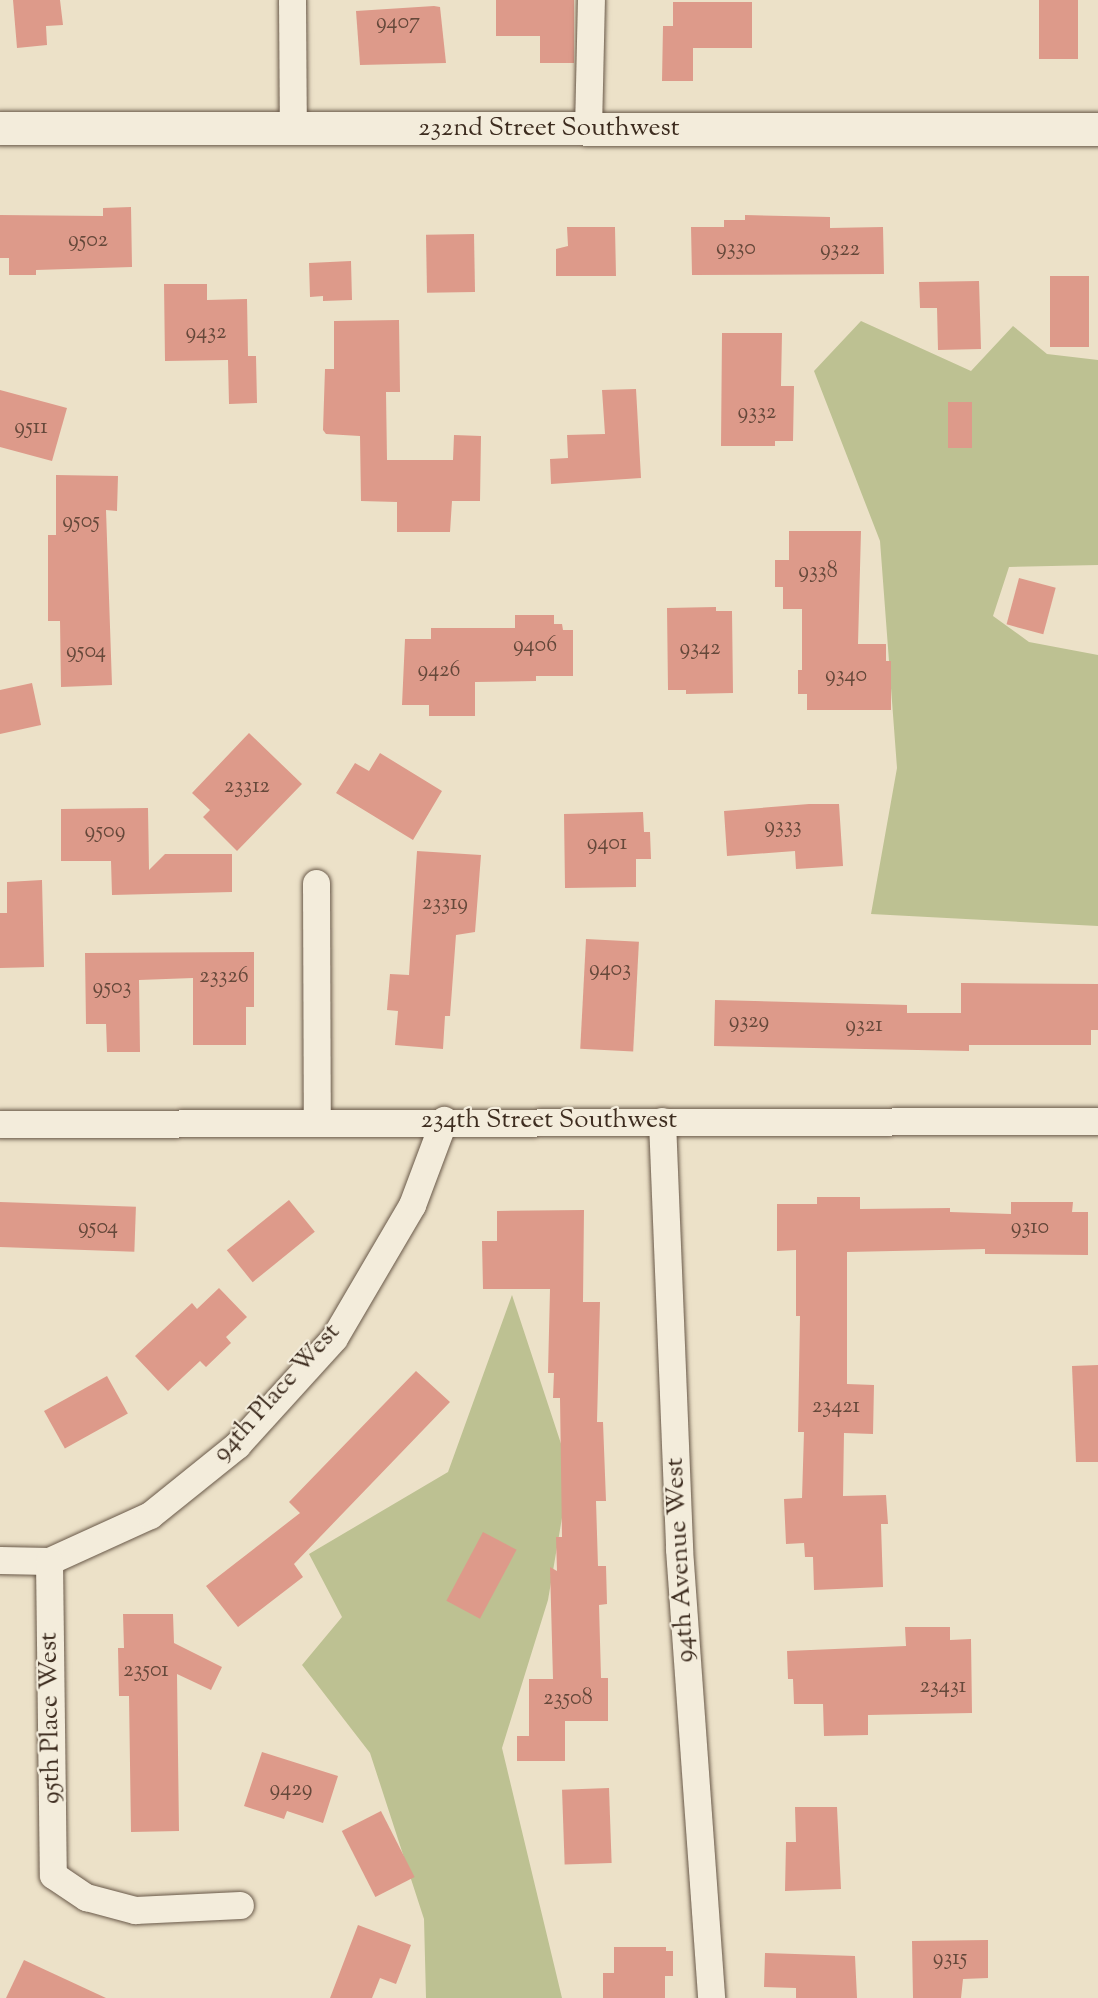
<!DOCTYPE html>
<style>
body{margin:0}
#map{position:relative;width:1098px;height:1998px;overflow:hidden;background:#ece1c8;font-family:"Sorts Mill Goudy",serif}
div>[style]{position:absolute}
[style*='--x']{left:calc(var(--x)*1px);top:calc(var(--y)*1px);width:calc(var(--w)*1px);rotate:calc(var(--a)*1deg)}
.green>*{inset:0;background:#bdc192}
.building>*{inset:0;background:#dd9a8a;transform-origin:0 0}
.roads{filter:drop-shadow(0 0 2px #695949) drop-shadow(0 0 2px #695949)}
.minor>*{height:27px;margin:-13.5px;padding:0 13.5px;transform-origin:13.5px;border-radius:13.5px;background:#f3ecdb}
.tertiary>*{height:33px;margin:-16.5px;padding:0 16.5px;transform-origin:16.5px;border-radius:16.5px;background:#f3ecdb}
span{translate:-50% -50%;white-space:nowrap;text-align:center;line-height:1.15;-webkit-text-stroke:4.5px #f3ecdb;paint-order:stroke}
.number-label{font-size:22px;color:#65483a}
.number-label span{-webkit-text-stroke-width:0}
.street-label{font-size:26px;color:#3d2c1f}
</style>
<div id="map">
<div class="green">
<div style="clip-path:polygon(861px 321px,971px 371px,1013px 326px,1047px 354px,1098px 360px,1098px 565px,1009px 567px,993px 616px,1029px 642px,1098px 655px,1098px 926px,871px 914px,897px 768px,880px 541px,814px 371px)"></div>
<div style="clip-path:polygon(512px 1295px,570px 1471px,548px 1600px,502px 1748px,562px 1998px,426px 1998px,424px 1919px,370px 1753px,302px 1665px,342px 1617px,309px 1554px,448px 1472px)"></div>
</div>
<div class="building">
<div style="clip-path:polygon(13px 0,60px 0,63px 25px,46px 26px,47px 45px,17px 48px)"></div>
<div style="clip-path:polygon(496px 0,574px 0,574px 63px,540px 63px,540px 36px,496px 36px)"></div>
<div style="left:1039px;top:0;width:39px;height:59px"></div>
<div style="clip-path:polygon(673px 2px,752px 2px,752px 48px,693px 48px,693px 81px,662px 81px,663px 26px,673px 26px)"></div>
<div style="clip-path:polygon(434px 6px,440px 7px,446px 63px,360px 65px,356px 11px)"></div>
<div style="clip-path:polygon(131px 207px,132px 267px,36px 270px,36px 275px,9px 275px,9px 258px,0 258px,0 215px,103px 216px,103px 208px)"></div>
<div style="clip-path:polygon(745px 215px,830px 217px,830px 228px,883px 227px,884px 274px,692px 275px,691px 227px,724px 227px,724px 220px,745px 220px)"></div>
<div style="clip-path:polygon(567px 227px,615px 227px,616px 276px,556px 276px,556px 249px,568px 246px)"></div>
<div style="left:474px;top:234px;width:58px;height:48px;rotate:89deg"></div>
<div style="clip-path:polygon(351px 261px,352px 300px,323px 301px,323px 296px,310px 297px,309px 263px)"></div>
<div style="left:1050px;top:276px;width:39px;height:71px"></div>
<div style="clip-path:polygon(979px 281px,981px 349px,938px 350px,937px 308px,920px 308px,919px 282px)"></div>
<div style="clip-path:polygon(164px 284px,207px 284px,207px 300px,247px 299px,248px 356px,256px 356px,257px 403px,229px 404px,228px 360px,165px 361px)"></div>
<div style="clip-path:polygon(399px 320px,400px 392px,386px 392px,387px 460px,453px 460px,454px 435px,481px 436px,480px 501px,452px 501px,450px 532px,397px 532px,397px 502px,361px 501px,360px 436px,326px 434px,323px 430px,325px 369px,334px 369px,334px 321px)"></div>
<div style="clip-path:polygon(722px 333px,782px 333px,781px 386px,794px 386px,793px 441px,775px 441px,775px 446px,721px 446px)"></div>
<div style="clip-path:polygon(636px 389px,641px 478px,551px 484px,550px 459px,568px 458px,567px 435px,605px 434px,602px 390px)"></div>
<div style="clip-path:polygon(0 390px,67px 408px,52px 461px,0 447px)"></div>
<div style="left:948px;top:402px;width:24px;height:46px"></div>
<div style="clip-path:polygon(56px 475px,118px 476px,117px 511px,106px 510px,112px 685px,61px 687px,60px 621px,48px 621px,48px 535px,56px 535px)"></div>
<div style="clip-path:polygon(789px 531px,861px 531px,858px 644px,886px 644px,886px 661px,891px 661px,891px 710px,807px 710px,807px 694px,798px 694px,798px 670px,802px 670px,802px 609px,783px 609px,783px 587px,775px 587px,775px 560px,789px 560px)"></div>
<div style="left:1019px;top:578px;width:38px;height:48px;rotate:15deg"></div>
<div style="clip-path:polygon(716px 607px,716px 611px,732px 611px,733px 693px,686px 694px,686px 690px,668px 690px,667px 608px)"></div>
<div style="clip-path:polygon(515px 615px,554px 615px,554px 624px,562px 624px,563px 630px,573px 630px,573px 676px,536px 676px,536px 681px,475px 682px,475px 716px,429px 716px,429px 705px,402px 705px,405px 639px,431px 639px,431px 628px,515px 628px)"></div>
<div style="clip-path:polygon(32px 683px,41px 725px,0 734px,0 690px)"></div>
<div style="clip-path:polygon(249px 733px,302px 784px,237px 851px,203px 817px,210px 810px,192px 793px)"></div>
<div style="clip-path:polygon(380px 753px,442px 791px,413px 840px,336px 793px,355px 763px,369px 771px)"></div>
<div style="clip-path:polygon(809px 804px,839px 804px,843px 866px,796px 869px,795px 851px,727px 856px,724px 811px)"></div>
<div style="clip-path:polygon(148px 808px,149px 870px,165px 854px,232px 854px,232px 892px,112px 895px,111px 861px,61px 861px,61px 809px)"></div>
<div style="clip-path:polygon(643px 812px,644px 832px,650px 832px,651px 859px,636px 859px,636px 887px,565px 888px,564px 814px)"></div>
<div style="clip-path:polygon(417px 851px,481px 855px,475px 932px,456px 935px,450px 1016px,445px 1016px,443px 1049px,395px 1045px,398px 1011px,387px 1010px,390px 974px,409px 975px)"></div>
<div style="clip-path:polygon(42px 880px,44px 967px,0 968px,0 913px,7px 913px,7px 882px)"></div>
<div style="left:586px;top:939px;width:53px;height:110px;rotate:3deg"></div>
<div style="clip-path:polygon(254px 952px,254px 1007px,246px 1007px,246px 1045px,193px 1045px,193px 978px,139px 980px,140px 1052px,107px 1052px,106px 1024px,86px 1024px,85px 953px)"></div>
<div style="clip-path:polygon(961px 983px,1098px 984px,1098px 1030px,1091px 1030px,1091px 1045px,969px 1045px,969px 1051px,714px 1046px,715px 1000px,907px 1005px,907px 1013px,961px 1013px)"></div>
<div style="clip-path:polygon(817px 1197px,860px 1197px,860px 1209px,950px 1208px,950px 1212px,1011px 1214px,1011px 1202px,1073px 1202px,1072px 1212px,1088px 1212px,1088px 1255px,985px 1254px,985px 1249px,847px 1252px,847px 1384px,874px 1385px,873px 1434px,844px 1433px,843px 1496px,886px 1495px,888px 1524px,881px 1524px,883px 1587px,814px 1590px,813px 1557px,805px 1557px,804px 1543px,786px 1544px,784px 1499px,802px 1498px,804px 1432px,798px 1432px,800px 1316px,796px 1316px,796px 1250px,777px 1251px,777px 1204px,817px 1204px)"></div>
<div style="left:289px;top:1200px;width:41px;height:80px;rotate:51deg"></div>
<div style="left:0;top:1202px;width:136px;height:45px;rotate:2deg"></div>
<div style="clip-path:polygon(584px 1210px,583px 1302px,600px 1302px,597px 1422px,603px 1422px,606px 1501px,596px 1501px,598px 1566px,606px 1566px,607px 1604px,599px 1605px,601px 1678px,608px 1678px,608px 1721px,565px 1721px,565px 1761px,517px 1761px,517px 1736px,529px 1736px,529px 1679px,553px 1679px,550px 1567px,557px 1571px,556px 1537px,562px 1537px,560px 1398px,553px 1398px,554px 1373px,548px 1373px,550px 1289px,483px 1289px,482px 1241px,497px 1241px,497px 1211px)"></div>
<div style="clip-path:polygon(219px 1288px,247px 1317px,226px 1337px,231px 1343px,206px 1367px,200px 1361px,168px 1391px,135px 1356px,192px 1303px,197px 1309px)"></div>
<div style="clip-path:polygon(1098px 1365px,1098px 1462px,1076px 1462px,1072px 1366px)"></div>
<div style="clip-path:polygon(416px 1371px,450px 1402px,294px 1564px,303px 1577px,238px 1627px,206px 1586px,300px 1513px,289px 1502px)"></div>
<div style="left:107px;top:1376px;width:43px;height:72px;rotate:61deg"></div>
<div style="left:483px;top:1532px;width:38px;height:78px;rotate:28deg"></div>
<div style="clip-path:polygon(123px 1614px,173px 1614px,174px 1643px,222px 1667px,211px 1690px,177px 1674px,179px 1831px,131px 1832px,129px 1696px,119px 1696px,118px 1648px,124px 1648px)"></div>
<div style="clip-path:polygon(905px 1627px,950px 1627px,950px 1640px,971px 1639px,972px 1713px,868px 1715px,868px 1735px,824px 1736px,823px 1704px,794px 1704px,793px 1679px,788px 1679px,787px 1651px,906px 1646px)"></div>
<div style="clip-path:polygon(262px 1752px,338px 1776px,323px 1823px,287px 1811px,284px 1819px,244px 1806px)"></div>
<div style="left:609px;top:1788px;width:75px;height:47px;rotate:88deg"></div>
<div style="clip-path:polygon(795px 1807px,837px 1807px,841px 1889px,785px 1891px,786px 1842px,796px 1842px)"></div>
<div style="left:381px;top:1811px;width:74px;height:44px;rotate:63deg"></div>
<div style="clip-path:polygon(358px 1925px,411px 1945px,396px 1984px,380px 1978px,372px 1998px,330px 1998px)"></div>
<div style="clip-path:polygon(988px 1940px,988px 1978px,963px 1979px,961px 1998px,913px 1998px,912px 1941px)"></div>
<div style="clip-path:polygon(614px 1947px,666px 1947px,666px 1951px,673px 1951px,673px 1976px,665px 1976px,665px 1998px,603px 1998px,603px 1973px,614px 1973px)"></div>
<div style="clip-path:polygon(765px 1953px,855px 1956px,857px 1998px,796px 1998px,796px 1988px,764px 1987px)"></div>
<div style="clip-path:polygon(24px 1960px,106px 1998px,6px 1998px)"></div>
</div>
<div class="roads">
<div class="minor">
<div style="--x:292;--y:0;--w:128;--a:89.6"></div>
<div style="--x:588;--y:129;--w:129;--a:-88.7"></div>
<div style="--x:316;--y:883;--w:238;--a:89.8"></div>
<div style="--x:662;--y:1121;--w:428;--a:87.7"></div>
<div style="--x:679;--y:1549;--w:450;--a:85.9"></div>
<div style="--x:0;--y:1124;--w:1098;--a:-0.16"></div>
<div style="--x:0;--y:1560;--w:49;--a:1.2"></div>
<div style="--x:49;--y:1561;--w:111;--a:-24.5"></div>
<div style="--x:150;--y:1515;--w:112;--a:-38.8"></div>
<div style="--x:237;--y:1445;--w:144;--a:-47.8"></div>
<div style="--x:334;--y:1338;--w:154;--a:-59.6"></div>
<div style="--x:412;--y:1205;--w:91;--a:-69.4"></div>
<div style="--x:49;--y:1561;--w:314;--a:89.3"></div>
<div style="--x:53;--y:1875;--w:40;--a:34"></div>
<div style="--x:86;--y:1897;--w:51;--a:14.9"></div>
<div style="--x:135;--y:1910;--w:105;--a:-2.7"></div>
</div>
<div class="tertiary">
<div style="--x:0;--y:128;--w:1098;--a:0.05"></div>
</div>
</div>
<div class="number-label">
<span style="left:398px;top:24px">9407</span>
<span style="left:88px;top:242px">9502</span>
<span style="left:736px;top:250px">9330</span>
<span style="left:840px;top:251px">9322</span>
<span style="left:206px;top:334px">9432</span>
<span style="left:757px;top:414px">9332</span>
<span style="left:31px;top:429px">9511</span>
<span style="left:81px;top:523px">9505</span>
<span style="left:818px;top:573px">9338</span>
<span style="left:535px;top:647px">9406</span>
<span style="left:700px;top:650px">9342</span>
<span style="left:86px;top:653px">9504</span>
<span style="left:439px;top:672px">9426</span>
<span style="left:846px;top:677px">9340</span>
<span style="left:247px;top:788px">23312</span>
<span style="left:783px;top:828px">9333</span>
<span style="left:105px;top:833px">9509</span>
<span style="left:607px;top:845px">9401</span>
<span style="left:445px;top:905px">23319</span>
<span style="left:610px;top:971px">9403</span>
<span style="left:224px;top:978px">23326</span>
<span style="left:112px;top:989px">9503</span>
<span style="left:749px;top:1023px">9329</span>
<span style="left:864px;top:1027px">9321</span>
<span style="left:98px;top:1229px">9504</span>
<span style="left:1030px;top:1229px">9310</span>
<span style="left:836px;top:1408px">23421</span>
<span style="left:146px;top:1672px">23501</span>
<span style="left:943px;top:1688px">23431</span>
<span style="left:568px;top:1700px">23508</span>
<span style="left:291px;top:1791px">9429</span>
<span style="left:950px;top:1960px">9315</span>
</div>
<div class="street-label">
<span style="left:549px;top:129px">232nd Street Southwest</span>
<span style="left:549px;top:1121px">234th Street Southwest</span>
<span style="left:277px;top:1393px;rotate:-48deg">94th Place West</span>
<span style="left:681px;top:1560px;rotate:-93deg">94th Avenue West</span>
<span style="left:51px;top:1718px;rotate:-91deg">95th Place West</span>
</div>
</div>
